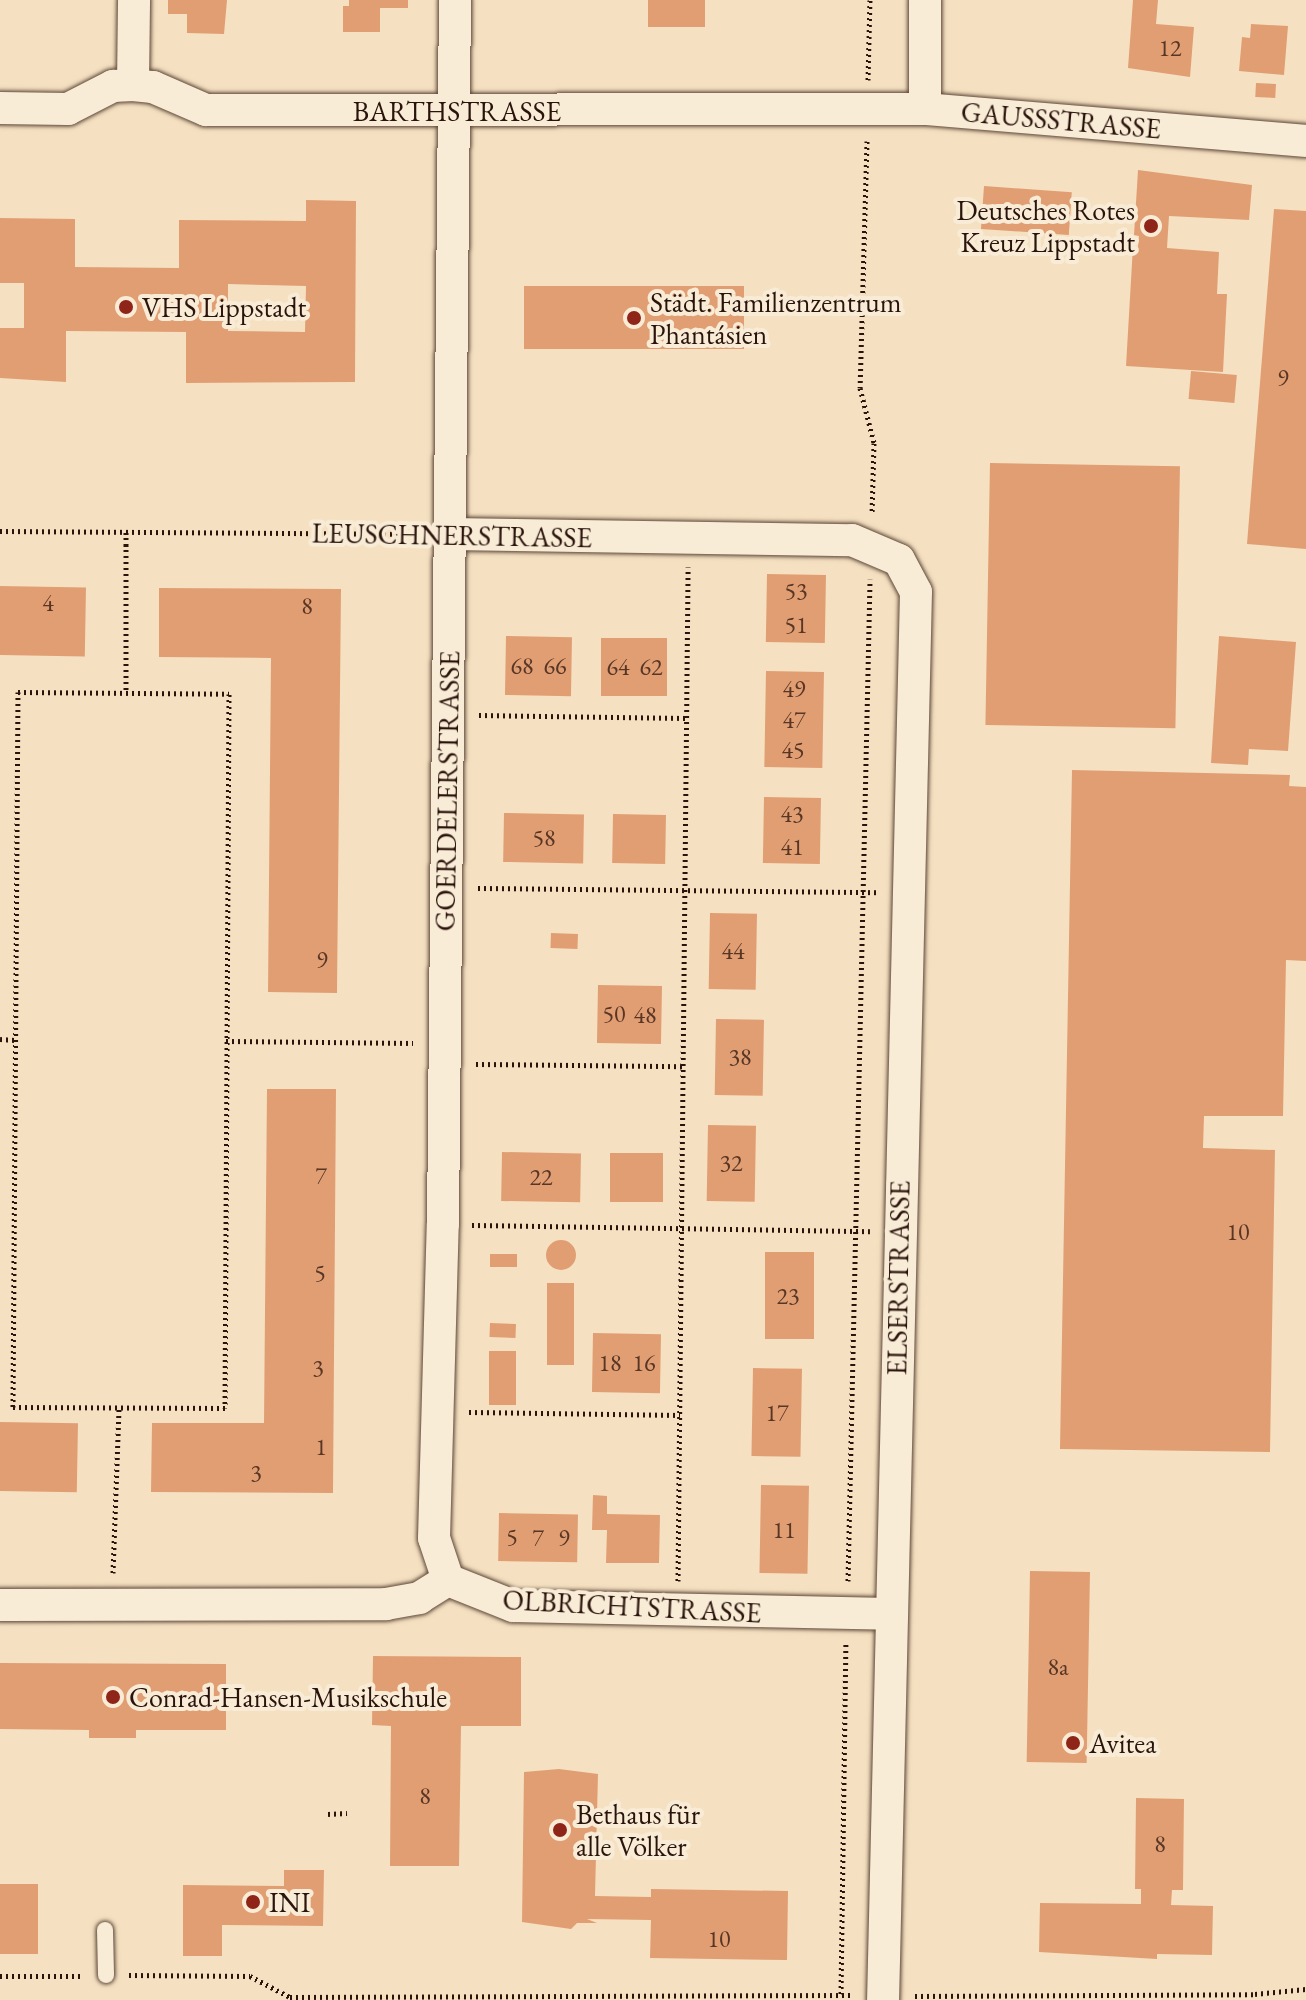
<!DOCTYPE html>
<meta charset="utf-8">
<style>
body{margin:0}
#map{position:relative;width:1306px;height:2000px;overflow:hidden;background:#f5e1c1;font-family:"EB Garamond",serif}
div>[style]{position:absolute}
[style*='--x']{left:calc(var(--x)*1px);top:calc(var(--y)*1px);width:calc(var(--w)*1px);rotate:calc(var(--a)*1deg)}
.building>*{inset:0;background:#e19e73;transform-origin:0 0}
.round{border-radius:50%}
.path>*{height:5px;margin-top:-2.5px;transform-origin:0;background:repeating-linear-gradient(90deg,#2a130b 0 2px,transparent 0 6px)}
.roads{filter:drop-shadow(0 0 2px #5d4638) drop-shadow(0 0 2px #5d4638)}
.lane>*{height:16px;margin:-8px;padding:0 8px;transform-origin:8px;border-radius:8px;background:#f8ecd7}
.street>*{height:32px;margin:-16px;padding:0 16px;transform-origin:16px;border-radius:16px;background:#f8ecd7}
.dots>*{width:22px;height:22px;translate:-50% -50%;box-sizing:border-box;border:4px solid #f8ecd7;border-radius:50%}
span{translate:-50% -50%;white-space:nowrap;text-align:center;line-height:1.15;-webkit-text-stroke:8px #f8ecd7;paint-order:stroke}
.number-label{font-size:24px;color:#583625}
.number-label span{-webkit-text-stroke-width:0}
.street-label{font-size:28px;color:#2a130b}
.poi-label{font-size:28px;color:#2a130b}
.right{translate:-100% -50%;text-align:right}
.left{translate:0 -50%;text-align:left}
</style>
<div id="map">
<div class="building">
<div style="clip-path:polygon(168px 0,227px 0,224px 34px,187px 33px,187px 14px,168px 14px)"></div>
<div style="clip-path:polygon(349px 0,408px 0,408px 8px,380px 8px,380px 32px,343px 32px,343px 6px,349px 6px)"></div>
<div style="left:648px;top:0;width:57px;height:27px"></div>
<div style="clip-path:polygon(1133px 0,1158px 0,1156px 24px,1194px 27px,1190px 77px,1128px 68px)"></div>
<div style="clip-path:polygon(1251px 24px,1288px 26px,1284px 75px,1239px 71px,1242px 37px,1250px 38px)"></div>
<div style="left:1256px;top:83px;width:20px;height:14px;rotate:3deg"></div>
<div style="clip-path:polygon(1138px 170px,1252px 185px,1249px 220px,1169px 216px,1167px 248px,1219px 252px,1217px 294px,1227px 294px,1223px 372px,1126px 366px,1133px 246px,1138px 247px,1139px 236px,1134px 235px)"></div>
<div style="left:984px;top:186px;width:88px;height:43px;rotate:4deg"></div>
<div style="clip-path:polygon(evenodd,306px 200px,356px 201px,355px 382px,186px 383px,186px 332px,66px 331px,66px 382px,0 378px,0 328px,24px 328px,24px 283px,0 283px,0 218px,75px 219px,75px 267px,179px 268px,179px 220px,306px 221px,306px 200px,228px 284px,306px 286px,305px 332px,228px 331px,228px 284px)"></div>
<div style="clip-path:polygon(1274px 209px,1306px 211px,1306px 549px,1247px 544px)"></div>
<div style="left:524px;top:286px;width:220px;height:63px"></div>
<div style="left:1191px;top:371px;width:46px;height:28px;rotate:5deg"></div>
<div style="left:990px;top:463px;width:190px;height:262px;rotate:1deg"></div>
<div style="left:767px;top:574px;width:59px;height:68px;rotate:1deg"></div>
<div style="left:0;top:586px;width:86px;height:69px;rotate:1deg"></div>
<div style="clip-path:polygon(159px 588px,341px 589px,337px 993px,268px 992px,271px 658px,159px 657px)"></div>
<div style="left:506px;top:636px;width:66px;height:59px;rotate:1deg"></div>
<div style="clip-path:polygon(1219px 636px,1296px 642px,1288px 751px,1249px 749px,1248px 765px,1211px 763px)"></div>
<div style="left:601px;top:638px;width:66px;height:58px"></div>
<div style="left:766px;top:671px;width:58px;height:96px;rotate:1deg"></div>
<div style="clip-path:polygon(1072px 770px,1290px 775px,1289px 786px,1306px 787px,1306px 961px,1286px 960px,1283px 1116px,1204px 1116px,1203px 1148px,1275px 1150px,1270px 1452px,1060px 1449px)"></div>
<div style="left:764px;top:797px;width:57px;height:66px;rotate:1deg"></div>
<div style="left:504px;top:813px;width:80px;height:49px;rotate:1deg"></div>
<div style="left:613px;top:814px;width:53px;height:49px;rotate:1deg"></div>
<div style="left:710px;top:913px;width:47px;height:76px;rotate:1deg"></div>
<div style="left:551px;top:933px;width:27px;height:15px;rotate:2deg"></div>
<div style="left:598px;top:985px;width:64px;height:58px;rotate:1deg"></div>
<div style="left:716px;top:1019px;width:48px;height:76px;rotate:1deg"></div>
<div style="clip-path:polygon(267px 1089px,336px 1089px,333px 1493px,151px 1492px,152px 1423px,264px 1423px)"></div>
<div style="left:708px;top:1125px;width:48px;height:76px;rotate:1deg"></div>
<div style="left:502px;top:1152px;width:79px;height:49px;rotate:1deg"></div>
<div style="left:610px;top:1153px;width:53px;height:49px"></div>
<div class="round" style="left:546px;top:1240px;width:30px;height:30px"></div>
<div style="left:765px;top:1252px;width:49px;height:87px"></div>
<div style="left:490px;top:1254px;width:27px;height:13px"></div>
<div style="left:547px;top:1283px;width:27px;height:82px"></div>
<div style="left:490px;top:1323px;width:26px;height:14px;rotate:2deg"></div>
<div style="left:593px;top:1333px;width:68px;height:59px;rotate:1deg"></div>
<div style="left:489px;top:1351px;width:27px;height:54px"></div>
<div style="left:753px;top:1368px;width:49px;height:88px;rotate:1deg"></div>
<div style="left:0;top:1422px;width:78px;height:69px;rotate:1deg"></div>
<div style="left:761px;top:1485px;width:48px;height:88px;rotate:1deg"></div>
<div style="clip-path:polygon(593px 1495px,607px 1496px,607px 1514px,660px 1515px,659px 1563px,606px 1563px,607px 1530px,592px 1530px)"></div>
<div style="left:499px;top:1513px;width:79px;height:48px;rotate:1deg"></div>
<div style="left:1030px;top:1571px;width:60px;height:191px;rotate:1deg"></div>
<div style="clip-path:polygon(373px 1656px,521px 1657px,521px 1726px,461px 1726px,459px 1866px,390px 1866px,391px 1726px,372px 1725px)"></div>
<div style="clip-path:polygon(0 1663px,226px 1664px,226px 1730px,136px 1730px,136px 1738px,89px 1738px,89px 1730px,0 1729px)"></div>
<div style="clip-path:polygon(559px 1769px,598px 1774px,595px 1896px,651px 1897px,651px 1889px,788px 1891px,787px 1960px,650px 1958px,651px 1920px,587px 1919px,597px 1923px,577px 1923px,571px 1929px,522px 1922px,524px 1772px)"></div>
<div style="clip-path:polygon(1136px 1798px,1184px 1799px,1183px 1890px,1172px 1890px,1171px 1905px,1213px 1906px,1212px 1955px,1157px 1954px,1157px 1959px,1039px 1952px,1040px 1903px,1141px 1904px,1141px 1889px,1135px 1889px)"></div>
<div style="clip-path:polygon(284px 1870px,324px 1870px,323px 1926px,222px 1925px,222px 1956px,183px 1956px,183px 1885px,284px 1886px)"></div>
<div style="left:0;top:1884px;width:38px;height:70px"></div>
</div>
<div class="path">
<div style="--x:868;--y:80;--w:80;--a:-88.6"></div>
<div style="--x:867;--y:141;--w:247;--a:91.6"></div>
<div style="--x:860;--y:388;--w:57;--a:75.7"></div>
<div style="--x:874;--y:443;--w:70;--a:91.6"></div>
<div style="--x:0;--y:531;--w:419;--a:0.4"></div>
<div style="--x:126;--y:532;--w:161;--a:90"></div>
<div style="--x:18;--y:692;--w:211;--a:0.5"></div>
<div style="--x:229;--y:694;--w:714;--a:90.32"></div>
<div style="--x:225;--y:1408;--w:212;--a:-179.7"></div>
<div style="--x:13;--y:1407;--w:715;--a:-89.6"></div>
<div style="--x:479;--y:715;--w:207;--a:0.8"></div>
<div style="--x:478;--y:888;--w:402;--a:0.6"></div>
<div style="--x:0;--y:1039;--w:15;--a:4"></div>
<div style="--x:226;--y:1041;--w:187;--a:0.6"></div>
<div style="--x:476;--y:1064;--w:207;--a:0.6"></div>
<div style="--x:472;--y:1225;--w:398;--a:0.9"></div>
<div style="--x:469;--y:1412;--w:211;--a:0.8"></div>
<div style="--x:113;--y:1573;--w:165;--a:-87.9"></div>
<div style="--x:678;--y:1581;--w:1014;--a:-89.43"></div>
<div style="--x:848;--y:1581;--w:1002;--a:-88.74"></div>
<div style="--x:328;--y:1814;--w:19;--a:-3"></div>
<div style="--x:129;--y:1975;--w:121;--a:0.5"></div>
<div style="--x:250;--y:1976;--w:45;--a:27.7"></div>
<div style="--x:290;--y:1997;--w:563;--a:-0.2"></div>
<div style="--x:0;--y:1976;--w:83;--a:0"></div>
<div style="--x:841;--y:1994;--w:351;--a:-89.2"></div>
<div style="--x:915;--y:1996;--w:340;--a:-0.3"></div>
<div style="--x:1255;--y:1994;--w:51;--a:-5.6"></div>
</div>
<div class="roads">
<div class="lane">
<div style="--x:105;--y:1930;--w:45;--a:88.7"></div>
</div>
<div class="street">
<div style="--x:133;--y:85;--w:85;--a:-89.3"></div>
<div style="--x:0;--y:108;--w:68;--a:0.8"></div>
<div style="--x:68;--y:109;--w:51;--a:-27.1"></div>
<div style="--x:113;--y:86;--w:20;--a:-3"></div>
<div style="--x:133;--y:85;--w:20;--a:6"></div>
<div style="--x:153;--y:87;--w:58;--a:23.5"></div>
<div style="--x:206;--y:110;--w:719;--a:-0.08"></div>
<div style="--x:925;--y:109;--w:382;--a:4.8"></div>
<div style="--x:925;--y:109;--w:109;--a:-90"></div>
<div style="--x:451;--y:534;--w:401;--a:0.9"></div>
<div style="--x:852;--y:540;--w:51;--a:23.1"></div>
<div style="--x:899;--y:560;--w:36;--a:62"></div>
<div style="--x:916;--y:592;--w:1408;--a:91.34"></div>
<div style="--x:448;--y:1580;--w:44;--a:-108.4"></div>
<div style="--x:434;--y:1538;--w:314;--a:-88.4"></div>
<div style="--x:443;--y:1224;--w:1224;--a:-89.44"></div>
<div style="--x:448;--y:1580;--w:70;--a:21.8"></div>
<div style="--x:513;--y:1606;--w:376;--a:1.2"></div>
<div style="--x:0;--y:1605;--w:386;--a:-0.1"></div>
<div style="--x:386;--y:1604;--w:34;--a:-10"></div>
<div style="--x:419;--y:1598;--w:34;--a:-32"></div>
</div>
</div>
<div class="dots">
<div style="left:1151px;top:226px;background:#8f2418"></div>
<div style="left:126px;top:307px;background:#8f2418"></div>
<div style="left:634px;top:318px;background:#8f2418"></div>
<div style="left:113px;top:1697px;background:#8f2418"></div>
<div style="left:1073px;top:1743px;background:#8f2418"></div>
<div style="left:560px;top:1830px;background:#8f2418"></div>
<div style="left:253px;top:1902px;background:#8f2418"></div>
</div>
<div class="number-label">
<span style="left:1170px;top:48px">12</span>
<span style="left:1283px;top:378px">9</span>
<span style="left:796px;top:591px">53</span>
<span style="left:48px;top:603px">4</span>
<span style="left:307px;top:606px">8</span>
<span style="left:796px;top:625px">51</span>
<span style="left:522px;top:666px">68</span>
<span style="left:555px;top:666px">66</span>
<span style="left:618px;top:667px">64</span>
<span style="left:651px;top:667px">62</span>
<span style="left:794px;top:689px">49</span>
<span style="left:794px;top:720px">47</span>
<span style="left:793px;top:750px">45</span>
<span style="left:792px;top:814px">43</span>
<span style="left:544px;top:838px">58</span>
<span style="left:792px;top:847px">41</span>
<span style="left:733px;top:951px">44</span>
<span style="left:322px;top:960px">9</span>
<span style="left:614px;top:1014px">50</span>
<span style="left:645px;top:1015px">48</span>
<span style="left:740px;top:1057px">38</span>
<span style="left:731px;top:1163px">32</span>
<span style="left:321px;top:1176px">7</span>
<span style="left:541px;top:1177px">22</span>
<span style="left:1238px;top:1232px">10</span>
<span style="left:320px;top:1273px">5</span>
<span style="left:788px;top:1296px">23</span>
<span style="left:610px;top:1363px">18</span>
<span style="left:644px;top:1363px">16</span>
<span style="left:318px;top:1368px">3</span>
<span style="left:777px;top:1413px">17</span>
<span style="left:321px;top:1447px">1</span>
<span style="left:256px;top:1473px">3</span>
<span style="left:784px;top:1530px">11</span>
<span style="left:512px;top:1537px">5</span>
<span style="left:538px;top:1538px">7</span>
<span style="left:564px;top:1538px">9</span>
<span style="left:1058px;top:1667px">8a</span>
<span style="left:425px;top:1796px">8</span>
<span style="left:1160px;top:1844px">8</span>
<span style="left:719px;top:1939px">10</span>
</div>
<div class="street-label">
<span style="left:457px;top:111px">BARTHSTRASSE</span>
<span style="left:1061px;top:120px;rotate:5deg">GAUSSSTRASSE</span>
<span style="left:452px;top:535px;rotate:1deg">LEUSCHNERSTRASSE</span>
<span style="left:447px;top:791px;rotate:-89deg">GOERDELERSTRASSE</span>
<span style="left:898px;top:1278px;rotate:-89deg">ELSERSTRASSE</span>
<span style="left:632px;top:1606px;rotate:3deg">OLBRICHTSTRASSE</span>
</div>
<div class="poi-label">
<span class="right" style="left:1135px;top:226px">Deutsches Rotes<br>Kreuz Lippstadt</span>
<span class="left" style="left:650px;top:318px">Städt. Familienzentrum<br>Phantásien</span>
<span class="left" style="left:142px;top:307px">VHS Lippstadt</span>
<span class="left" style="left:129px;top:1697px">Conrad-Hansen-Musikschule</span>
<span class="left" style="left:1089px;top:1743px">Avitea</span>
<span class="left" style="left:576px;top:1830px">Bethaus für<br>alle Völker</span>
<span class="left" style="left:269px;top:1902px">INI</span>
</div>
</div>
